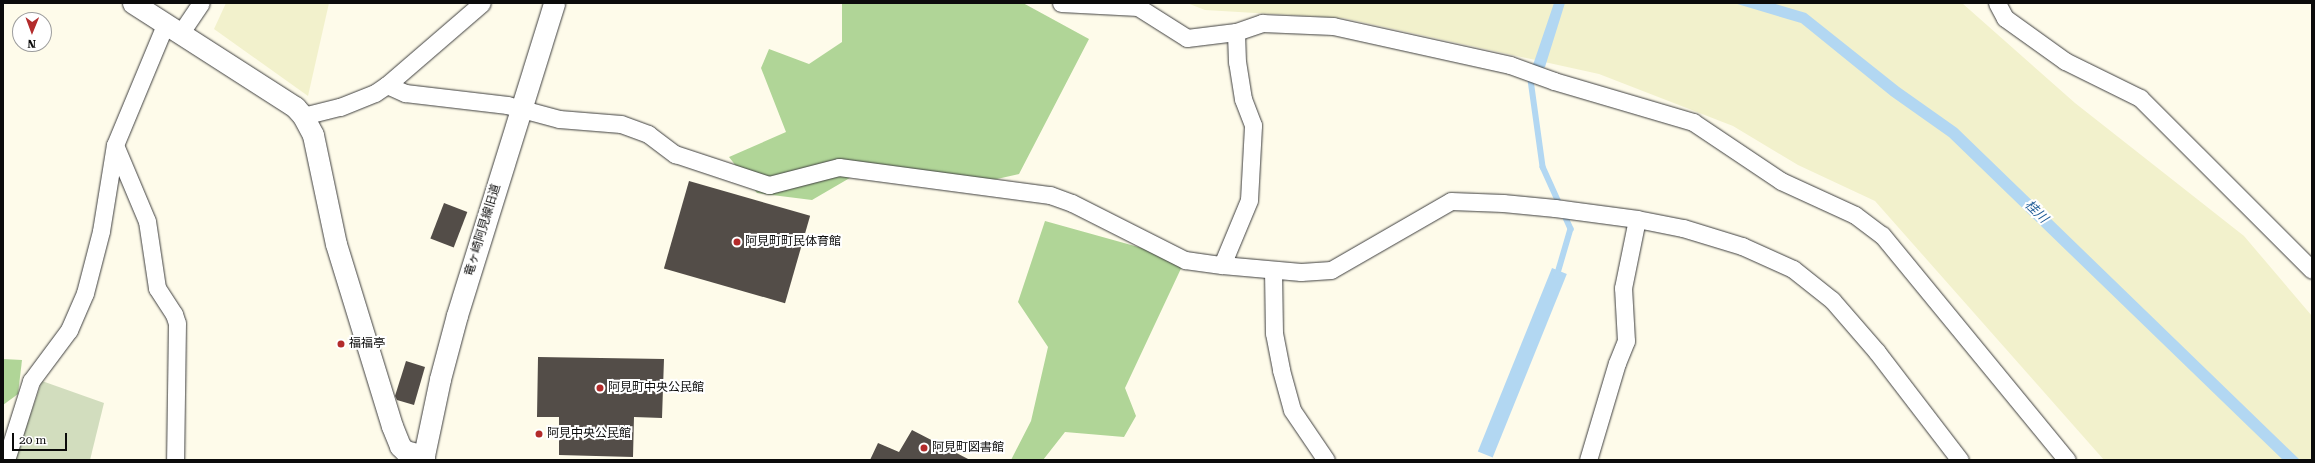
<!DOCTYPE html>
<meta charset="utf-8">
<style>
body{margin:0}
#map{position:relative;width:2315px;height:463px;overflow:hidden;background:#fefbea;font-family:"Roboto Serif","Noto Sans JP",serif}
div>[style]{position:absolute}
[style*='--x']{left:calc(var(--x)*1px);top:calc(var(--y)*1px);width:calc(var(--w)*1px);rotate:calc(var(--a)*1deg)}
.farmland>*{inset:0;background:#f2f1cc}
.forest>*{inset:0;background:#b0d597}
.cemetery>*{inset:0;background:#d2ddbe}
.water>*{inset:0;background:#b2d7f2;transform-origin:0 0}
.stream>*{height:5.5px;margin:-2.75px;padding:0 2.75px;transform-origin:2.75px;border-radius:2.75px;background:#b2d7f2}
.building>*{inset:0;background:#534d48;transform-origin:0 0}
.roads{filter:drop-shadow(0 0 1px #3e3e3e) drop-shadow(0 0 1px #3e3e3e)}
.minor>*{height:17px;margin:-8.5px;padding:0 8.5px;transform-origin:8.5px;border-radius:8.5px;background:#fff}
.tertiary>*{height:21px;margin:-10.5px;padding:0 10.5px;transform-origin:10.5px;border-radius:10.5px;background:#fff}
.dots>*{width:11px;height:11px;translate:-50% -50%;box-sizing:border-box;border:2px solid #fff;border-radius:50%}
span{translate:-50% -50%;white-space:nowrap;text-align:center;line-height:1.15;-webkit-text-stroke:4px #fff;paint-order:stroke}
.street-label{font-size:12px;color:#0b0b0b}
.poi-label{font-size:12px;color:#0b0b0b}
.left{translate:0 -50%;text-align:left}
.water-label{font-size:13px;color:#1c5a95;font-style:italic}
.frame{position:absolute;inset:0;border:4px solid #0b0b0b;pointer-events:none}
.north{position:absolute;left:12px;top:12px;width:40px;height:40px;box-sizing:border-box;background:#fff;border:1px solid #9d9d9d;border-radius:50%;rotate:181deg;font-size:11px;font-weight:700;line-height:16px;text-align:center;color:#0b0b0b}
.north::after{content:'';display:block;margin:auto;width:14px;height:18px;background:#b32b2b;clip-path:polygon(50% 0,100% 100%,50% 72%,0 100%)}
.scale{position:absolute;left:12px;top:433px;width:55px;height:18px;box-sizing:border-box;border:2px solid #0b0b0b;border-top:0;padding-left:5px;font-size:12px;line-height:14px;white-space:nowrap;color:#0b0b0b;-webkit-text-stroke:3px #fff;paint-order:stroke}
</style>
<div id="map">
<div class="farmland">
<div style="clip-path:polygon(226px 3px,329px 3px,308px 96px,214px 29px)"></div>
<div style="clip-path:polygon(1187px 3px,1962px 3px,2075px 103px,2244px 236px,2312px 316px,2312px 460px,2104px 460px,1875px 201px,1798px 165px,1733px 126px,1599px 74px,1343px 18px,1205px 10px)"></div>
</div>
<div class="forest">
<div style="clip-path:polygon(842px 3px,1023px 3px,1089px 39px,1019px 174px,957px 188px,860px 172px,812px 200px,757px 193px,729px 157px,786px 132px,761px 68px,769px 49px,809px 64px,842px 42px)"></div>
<div style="clip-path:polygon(1045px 221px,1185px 260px,1125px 388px,1136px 416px,1124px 437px,1065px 432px,1043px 460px,1011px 460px,1031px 421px,1048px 347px,1018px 302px)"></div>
<div style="clip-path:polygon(3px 359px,22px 360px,18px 394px,3px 405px)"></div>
</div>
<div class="cemetery">
<div style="clip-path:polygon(42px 381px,104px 403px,90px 460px,15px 460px)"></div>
</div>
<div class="water">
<div style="clip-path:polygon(1554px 3px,1565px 3px,1545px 67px,1526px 79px,1534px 62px)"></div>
<div style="clip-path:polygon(1734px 3px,1772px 3px,1806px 13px,1899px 87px,1957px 128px,2300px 460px,2283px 460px,1949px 137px,1891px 96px,1801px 23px)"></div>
<div style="left:1552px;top:268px;width:16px;height:198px;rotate:22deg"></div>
</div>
<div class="stream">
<div style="--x:1533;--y:75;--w:5;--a:112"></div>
<div style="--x:1531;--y:80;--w:88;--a:82.1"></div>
<div style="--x:1543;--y:167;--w:68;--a:65.7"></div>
<div style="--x:1571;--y:229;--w:50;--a:106.3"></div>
</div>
<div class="building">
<div style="left:689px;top:181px;width:126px;height:91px;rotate:16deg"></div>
<div style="left:444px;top:203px;width:25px;height:38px;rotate:21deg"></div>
<div style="clip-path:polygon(538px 357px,664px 359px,662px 418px,634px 417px,633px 457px,559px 455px,559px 417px,537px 417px)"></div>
<div style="clip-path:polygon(406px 361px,425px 367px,414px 405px,397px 400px,395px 396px)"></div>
<div style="clip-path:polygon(912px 430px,970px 460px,870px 460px,878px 443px,899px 452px)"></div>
</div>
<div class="roads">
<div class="minor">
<div style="--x:1061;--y:3;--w:77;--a:3"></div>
<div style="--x:1138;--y:7;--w:58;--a:32.3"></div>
<div style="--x:1187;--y:38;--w:49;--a:-7"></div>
<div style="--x:1236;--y:32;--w:28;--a:-19"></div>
<div style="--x:1262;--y:23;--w:71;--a:2.4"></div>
<div style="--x:1333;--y:26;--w:181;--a:12.4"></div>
<div style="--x:1510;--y:65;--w:47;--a:20"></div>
<div style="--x:1554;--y:81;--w:145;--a:16.4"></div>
<div style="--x:1693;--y:122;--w:106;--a:33.8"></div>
<div style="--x:1781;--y:181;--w:81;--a:24.7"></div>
<div style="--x:1855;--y:215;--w:34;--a:37"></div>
<div style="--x:1882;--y:235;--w:291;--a:50.6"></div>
<div style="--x:1997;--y:3;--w:17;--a:62"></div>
<div style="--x:2005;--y:18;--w:74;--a:35.6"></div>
<div style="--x:2065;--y:61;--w:84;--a:26.3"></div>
<div style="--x:2140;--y:98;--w:243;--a:45"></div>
<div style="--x:180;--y:34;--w:37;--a:-56"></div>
<div style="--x:387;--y:85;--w:20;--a:24"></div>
<div style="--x:405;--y:93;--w:103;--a:6.7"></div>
<div style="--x:507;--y:105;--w:54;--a:15.1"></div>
<div style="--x:559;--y:119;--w:62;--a:4.6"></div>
<div style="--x:621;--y:124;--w:29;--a:20"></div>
<div style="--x:648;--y:134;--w:34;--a:37"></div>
<div style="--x:675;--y:154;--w:99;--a:18.3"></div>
<div style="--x:769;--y:185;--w:72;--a:-14.4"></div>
<div style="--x:839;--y:167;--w:213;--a:7.6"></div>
<div style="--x:1050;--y:195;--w:23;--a:20"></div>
<div style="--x:1072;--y:203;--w:127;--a:26.8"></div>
<div style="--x:1185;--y:260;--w:37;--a:8"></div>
<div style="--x:1222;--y:265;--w:79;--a:5.1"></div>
<div style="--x:1301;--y:272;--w:30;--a:-4"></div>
<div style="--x:1331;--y:270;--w:138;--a:-29.9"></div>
<div style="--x:1451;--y:201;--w:52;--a:2.2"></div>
<div style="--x:1503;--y:203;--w:52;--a:5.5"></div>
<div style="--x:1555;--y:208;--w:83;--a:7.6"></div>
<div style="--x:1637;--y:219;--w:47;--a:11.1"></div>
<div style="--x:1683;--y:228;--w:62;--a:17"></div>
<div style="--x:1742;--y:246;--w:56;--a:24.3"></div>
<div style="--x:1793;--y:269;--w:50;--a:38.5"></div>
<div style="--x:1832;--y:300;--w:69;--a:49.1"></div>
<div style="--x:1877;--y:352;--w:136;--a:52.5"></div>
<div style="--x:303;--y:116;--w:38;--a:-14"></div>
<div style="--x:340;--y:107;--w:38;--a:-22"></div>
<div style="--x:375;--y:93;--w:14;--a:-34"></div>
<div style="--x:387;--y:85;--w:125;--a:-40.8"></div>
<div style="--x:115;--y:145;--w:82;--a:67.2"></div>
<div style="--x:147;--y:221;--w:68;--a:81.5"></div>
<div style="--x:157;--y:288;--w:31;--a:57"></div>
<div style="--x:174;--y:314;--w:9;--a:72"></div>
<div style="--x:177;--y:323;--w:137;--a:90.8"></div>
<div style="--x:1222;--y:265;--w:70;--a:-67.4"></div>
<div style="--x:1249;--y:200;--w:75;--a:-86.9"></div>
<div style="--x:1253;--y:125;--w:28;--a:-111"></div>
<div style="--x:1243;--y:99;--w:37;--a:-99"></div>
<div style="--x:1237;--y:62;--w:30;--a:-92"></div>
<div style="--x:1273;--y:270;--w:63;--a:89.1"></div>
<div style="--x:1274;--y:333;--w:38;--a:79"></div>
<div style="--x:1281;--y:370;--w:41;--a:74.6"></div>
<div style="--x:1292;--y:410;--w:60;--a:55.8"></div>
<div style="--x:6;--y:460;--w:83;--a:-72.4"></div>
<div style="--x:31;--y:381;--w:64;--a:-53.3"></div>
<div style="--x:69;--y:330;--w:40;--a:-66.6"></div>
<div style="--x:85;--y:293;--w:64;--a:-75.5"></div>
<div style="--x:101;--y:231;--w:87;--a:-80.8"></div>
<div style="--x:115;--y:145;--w:130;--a:-67.4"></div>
<div style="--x:1588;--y:460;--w:101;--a:-73.4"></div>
<div style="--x:1617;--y:363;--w:24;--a:-68"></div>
<div style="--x:1626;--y:341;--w:53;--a:-93.2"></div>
<div style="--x:1623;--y:288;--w:70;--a:-78.5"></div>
</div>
<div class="tertiary">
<div style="--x:133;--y:3;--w:193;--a:32.7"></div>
<div style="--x:295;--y:107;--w:12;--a:48"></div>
<div style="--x:303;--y:116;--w:21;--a:62"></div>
<div style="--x:313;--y:135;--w:111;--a:78.1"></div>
<div style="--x:336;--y:244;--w:190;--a:72.9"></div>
<div style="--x:392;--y:426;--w:22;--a:68"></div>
<div style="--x:400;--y:446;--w:7;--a:45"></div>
<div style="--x:405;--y:451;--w:20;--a:15"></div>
<div style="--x:423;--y:460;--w:83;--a:-78.1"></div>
<div style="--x:440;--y:379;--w:66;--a:-75.1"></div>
<div style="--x:457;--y:315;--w:327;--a:-72.7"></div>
</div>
</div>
<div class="dots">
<div style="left:737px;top:242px;background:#b32b2b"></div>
<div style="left:341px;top:344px;background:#b32b2b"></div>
<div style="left:600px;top:388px;background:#b32b2b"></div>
<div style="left:539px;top:434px;background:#b32b2b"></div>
<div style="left:924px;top:448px;background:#b32b2b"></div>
</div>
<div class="street-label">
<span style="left:483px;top:230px;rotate:-73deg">竜ヶ崎阿見線旧道</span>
</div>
<div class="poi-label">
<span class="left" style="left:745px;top:242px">阿見町町民体育館</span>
<span class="left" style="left:349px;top:344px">福福亭</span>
<span class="left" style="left:608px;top:388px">阿見町中央公民館</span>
<span class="left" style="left:547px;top:434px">阿見中央公民館</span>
<span class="left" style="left:932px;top:448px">阿見町図書館</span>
</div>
<div class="water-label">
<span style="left:2036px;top:212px;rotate:44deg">桂川</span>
</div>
<div class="frame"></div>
<div class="north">N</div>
<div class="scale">20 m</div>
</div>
